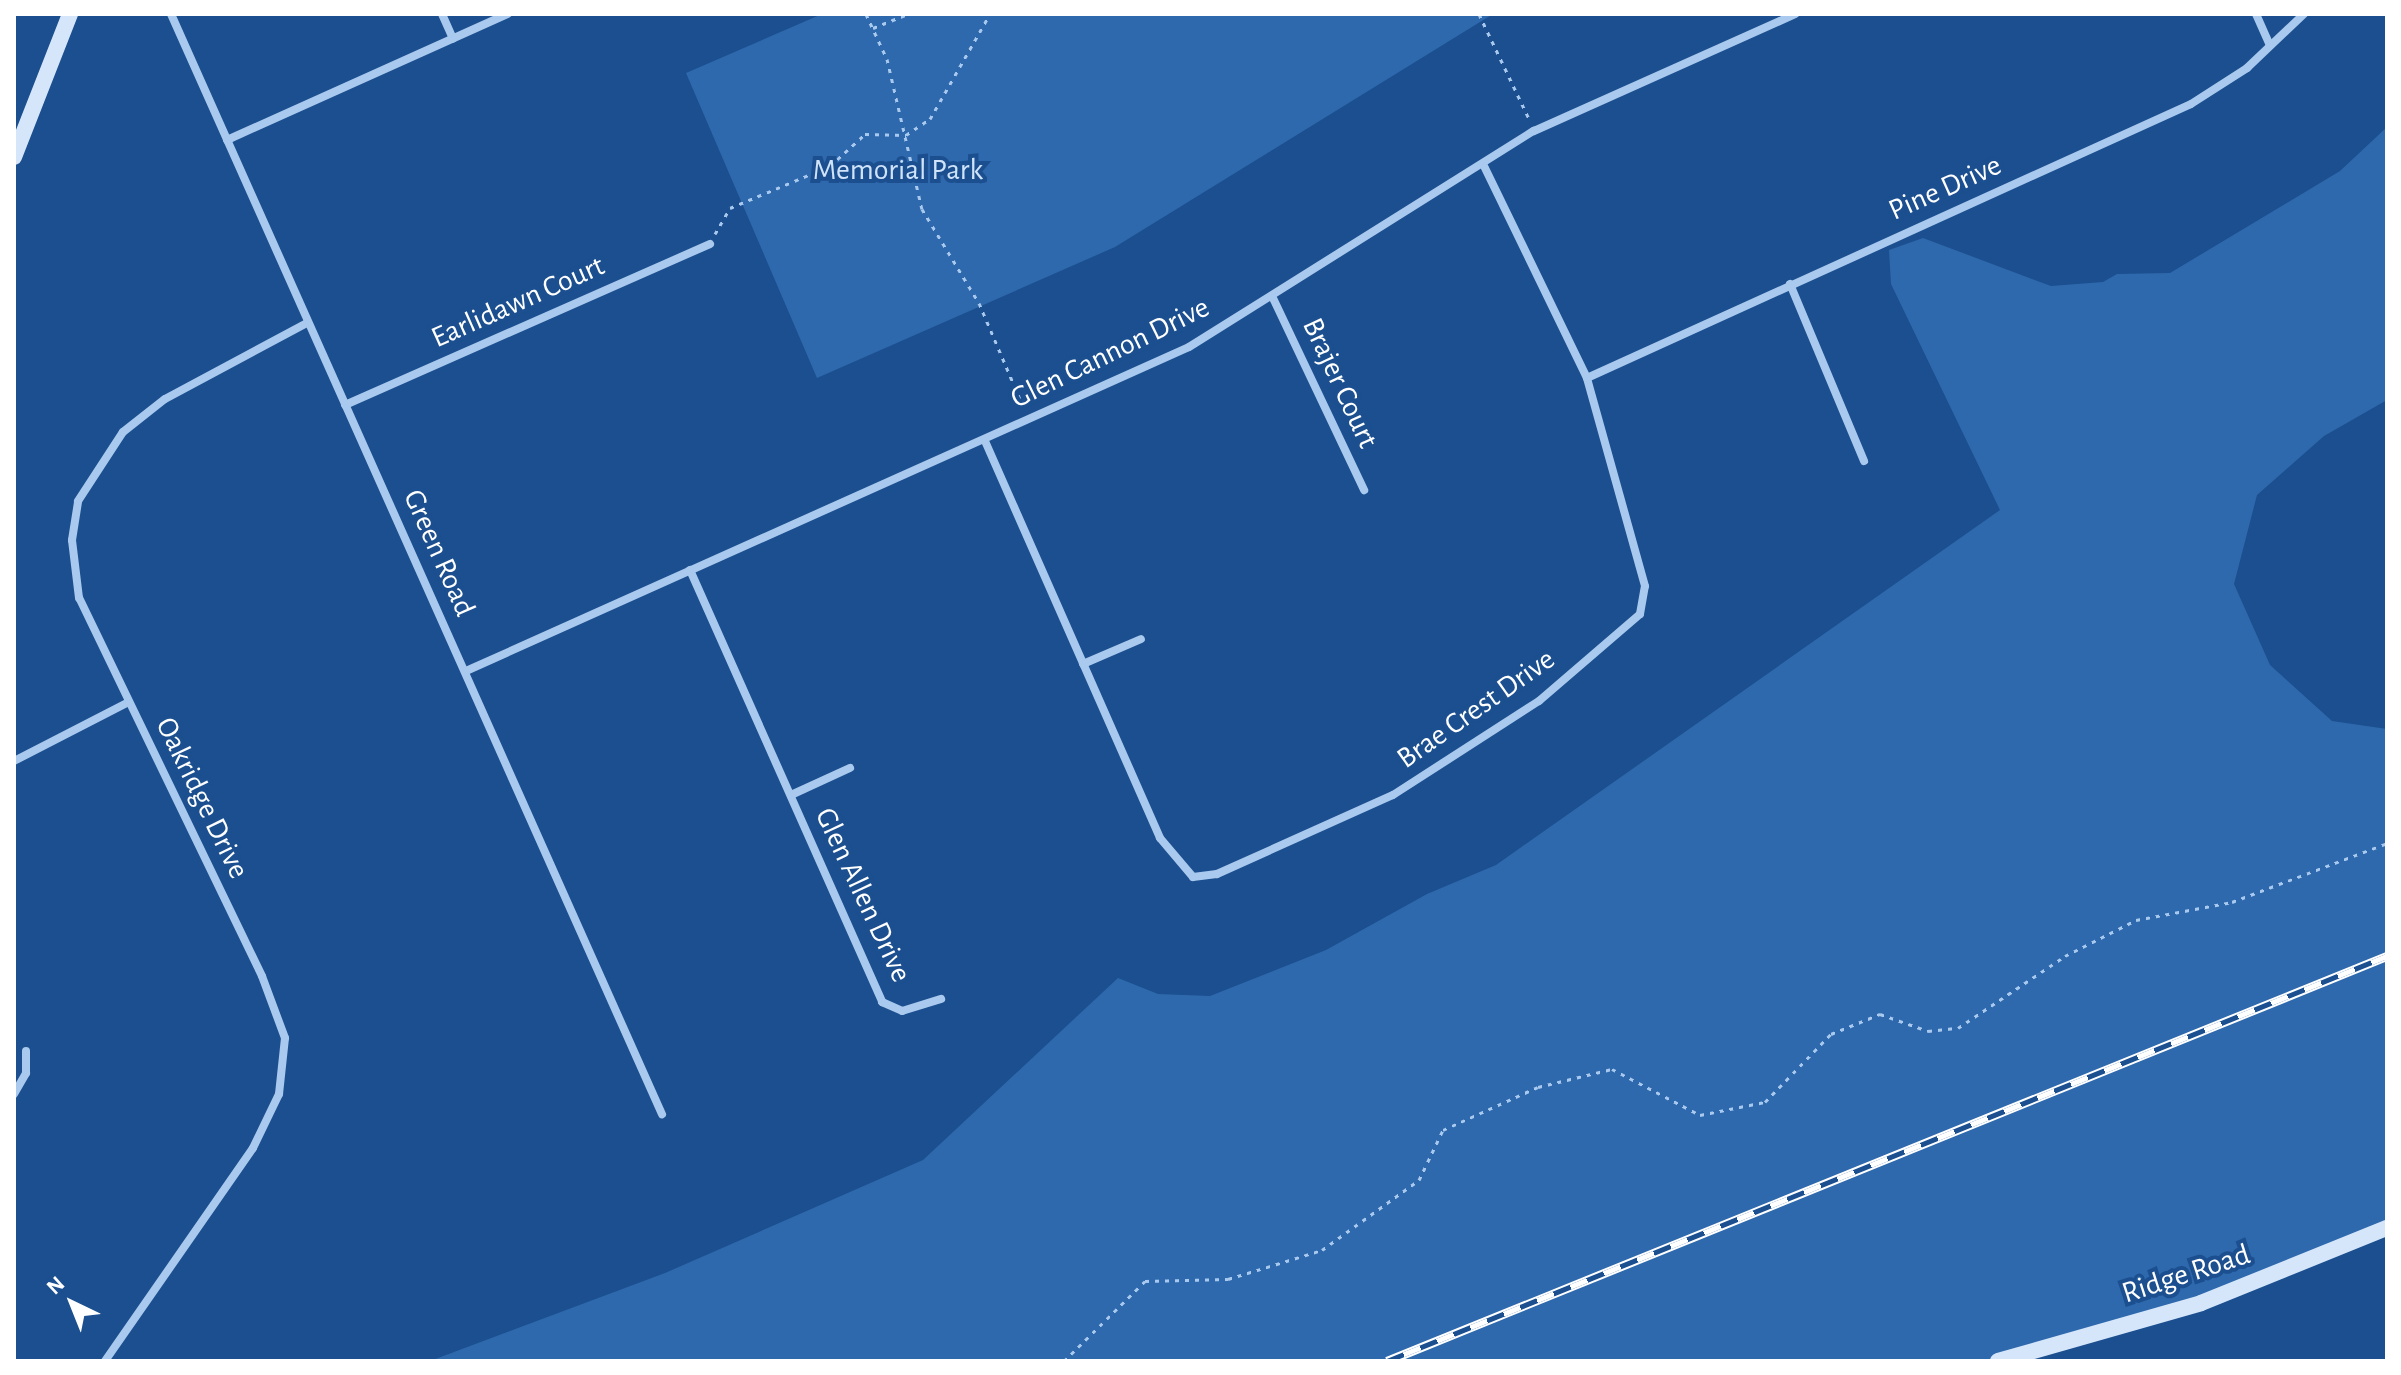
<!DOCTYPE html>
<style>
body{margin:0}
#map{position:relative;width:2401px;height:1375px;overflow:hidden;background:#1b4f8f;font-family:"Alegreya Sans",sans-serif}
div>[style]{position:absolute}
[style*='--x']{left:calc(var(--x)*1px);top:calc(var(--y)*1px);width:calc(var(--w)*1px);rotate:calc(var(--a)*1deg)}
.green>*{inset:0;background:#2e69ad}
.path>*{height:3px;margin-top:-1.5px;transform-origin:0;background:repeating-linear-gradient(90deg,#a9c9ee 0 4px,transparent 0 10px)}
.minor>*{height:8px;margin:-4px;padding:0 4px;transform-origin:4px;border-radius:4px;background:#a9c9ee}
.secondary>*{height:16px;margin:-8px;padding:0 8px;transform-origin:8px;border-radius:8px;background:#d6e6fa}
.rail>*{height:9px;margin-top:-4.5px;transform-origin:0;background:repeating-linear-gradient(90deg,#1b4f8f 0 18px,#fff 0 36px);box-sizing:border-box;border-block:2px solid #fff}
span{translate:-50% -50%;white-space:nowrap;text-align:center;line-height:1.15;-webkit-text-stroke:8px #1b4f8f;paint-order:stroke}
.park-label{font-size:30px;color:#cfe3fa}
.street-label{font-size:30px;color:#fff}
.frame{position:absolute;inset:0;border:16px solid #fff;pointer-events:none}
.north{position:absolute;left:32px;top:1263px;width:80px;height:80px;-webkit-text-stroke:6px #1b4f8f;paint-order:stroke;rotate:317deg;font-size:22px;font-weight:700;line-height:32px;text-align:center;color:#fff}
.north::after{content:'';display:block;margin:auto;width:28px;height:36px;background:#fff;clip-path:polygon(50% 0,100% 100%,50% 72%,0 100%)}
</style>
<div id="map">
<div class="green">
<div style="clip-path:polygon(822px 14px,1493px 14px,1115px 247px,817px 378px,686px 73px)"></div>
<div style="clip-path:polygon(2387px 127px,2387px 400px,2324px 436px,2257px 495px,2234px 584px,2270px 665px,2332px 721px,2387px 729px,2387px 1236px,2006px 1361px,430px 1361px,665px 1273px,923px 1160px,1118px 978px,1158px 994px,1210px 996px,1326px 950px,1427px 894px,1496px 865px,2000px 510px,1891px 284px,1889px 250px,1923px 238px,2051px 286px,2103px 282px,2117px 274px,2170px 273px,2340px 171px)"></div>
</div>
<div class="path">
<div style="--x:866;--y:14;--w:50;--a:65"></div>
<div style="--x:887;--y:59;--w:154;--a:76.9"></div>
<div style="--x:922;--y:209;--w:110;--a:58.8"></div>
<div style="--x:979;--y:303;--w:112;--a:66.9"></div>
<div style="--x:1479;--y:14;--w:116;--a:64.5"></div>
<div style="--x:873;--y:28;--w:38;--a:-22"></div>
<div style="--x:715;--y:234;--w:30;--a:-60"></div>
<div style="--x:730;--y:208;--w:108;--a:-22.8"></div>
<div style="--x:830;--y:166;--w:47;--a:-42.4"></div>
<div style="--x:865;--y:134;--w:41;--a:1.4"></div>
<div style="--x:906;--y:135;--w:29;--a:-34"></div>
<div style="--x:930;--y:119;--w:121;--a:-60.3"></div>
<div style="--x:1064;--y:1361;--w:114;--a:-44.6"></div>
<div style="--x:1145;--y:1281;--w:83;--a:-1.4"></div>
<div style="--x:1228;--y:1279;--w:98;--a:-17.1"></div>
<div style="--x:1322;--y:1250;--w:120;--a:-35.8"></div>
<div style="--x:1419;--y:1180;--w:55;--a:-64.4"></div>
<div style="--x:1443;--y:1130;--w:104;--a:-24.4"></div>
<div style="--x:1538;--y:1087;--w:76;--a:-13.7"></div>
<div style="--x:1612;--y:1069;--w:99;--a:27.6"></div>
<div style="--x:1700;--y:1115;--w:66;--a:-11.3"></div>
<div style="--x:1765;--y:1102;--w:95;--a:-45.9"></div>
<div style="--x:1831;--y:1034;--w:53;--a:-22.2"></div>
<div style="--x:1880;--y:1014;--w:51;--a:19.5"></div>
<div style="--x:1928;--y:1031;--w:30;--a:-6"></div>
<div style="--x:1958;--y:1028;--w:129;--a:-33.9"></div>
<div style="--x:2065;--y:956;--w:80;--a:-26.9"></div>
<div style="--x:2136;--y:920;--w:98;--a:-10.6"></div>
<div style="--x:2232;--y:902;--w:166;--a:-20.8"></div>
</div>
<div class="minor">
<div style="--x:171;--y:14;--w:1205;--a:65.95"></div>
<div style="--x:442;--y:14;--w:27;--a:66"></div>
<div style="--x:2256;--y:14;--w:34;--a:66"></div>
<div style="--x:227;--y:140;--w:308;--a:-24.2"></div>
<div style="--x:1790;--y:284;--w:192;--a:67.3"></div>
<div style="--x:1272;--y:296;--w:215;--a:64.6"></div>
<div style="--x:1587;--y:378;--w:663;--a:-24.4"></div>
<div style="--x:2191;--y:104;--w:67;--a:-32.7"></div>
<div style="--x:2247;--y:68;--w:79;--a:-43.5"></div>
<div style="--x:345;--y:405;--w:399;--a:-23.8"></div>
<div style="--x:985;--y:441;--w:434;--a:66.2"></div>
<div style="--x:1160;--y:838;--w:51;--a:49.8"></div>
<div style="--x:1193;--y:877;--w:24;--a:-7"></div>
<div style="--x:1217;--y:874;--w:193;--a:-24.2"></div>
<div style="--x:1393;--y:795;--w:174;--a:-32.8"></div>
<div style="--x:1539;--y:701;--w:133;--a:-40.7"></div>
<div style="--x:1640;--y:614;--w:28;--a:-80"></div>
<div style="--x:1645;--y:586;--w:216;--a:-105.6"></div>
<div style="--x:1587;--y:378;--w:238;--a:-115.9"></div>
<div style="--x:690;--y:570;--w:473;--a:66"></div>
<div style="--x:882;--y:1002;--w:22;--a:24"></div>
<div style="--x:902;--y:1011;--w:41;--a:-17.1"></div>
<div style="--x:1083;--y:664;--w:63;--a:-23.3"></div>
<div style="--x:466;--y:671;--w:792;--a:-24.14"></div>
<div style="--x:1189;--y:347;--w:407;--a:-32.1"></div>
<div style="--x:1534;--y:131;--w:286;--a:-24.1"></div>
<div style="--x:14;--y:761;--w:129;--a:-27.2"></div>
<div style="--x:791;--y:795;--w:65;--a:-24.6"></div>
<div style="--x:14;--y:1094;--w:24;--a:-60"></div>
<div style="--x:26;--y:1073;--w:22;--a:-90"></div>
<div style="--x:105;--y:1361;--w:259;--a:-55.2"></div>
<div style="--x:253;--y:1148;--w:60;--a:-64.3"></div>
<div style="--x:279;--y:1094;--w:56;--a:-83.9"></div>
<div style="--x:285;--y:1038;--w:66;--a:-110.4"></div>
<div style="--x:262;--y:976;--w:420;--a:-115.8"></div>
<div style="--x:79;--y:598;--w:58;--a:-96.9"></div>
<div style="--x:72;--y:540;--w:39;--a:-81"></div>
<div style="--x:78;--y:501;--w:82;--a:-56.9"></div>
<div style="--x:123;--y:432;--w:53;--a:-38.2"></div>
<div style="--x:165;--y:399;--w:161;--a:-28.2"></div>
</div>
<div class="secondary">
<div style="--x:14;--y:157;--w:154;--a:-68.6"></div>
<div style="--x:1998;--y:1361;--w:211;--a:-15.9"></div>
<div style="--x:2201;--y:1303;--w:201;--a:-22"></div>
</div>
<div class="rail">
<div style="--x:1387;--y:1361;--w:1079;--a:-22.05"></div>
</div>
<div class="park-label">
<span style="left:898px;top:170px">Memorial Park</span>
</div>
<div class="street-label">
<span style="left:1945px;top:188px;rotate:-24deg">Pine Drive</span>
<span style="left:518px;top:302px;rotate:-24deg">Earlidawn Court</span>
<span style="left:1110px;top:353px;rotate:-26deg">Glen Cannon Drive</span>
<span style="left:1340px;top:383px;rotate:65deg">Brajer Court</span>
<span style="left:439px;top:553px;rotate:66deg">Green Road</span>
<span style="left:1476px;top:709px;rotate:-35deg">Brae Crest Drive</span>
<span style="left:202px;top:798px;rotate:64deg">Oakridge Drive</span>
<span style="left:863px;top:895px;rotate:65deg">Glen Allen Drive</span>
<span style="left:2186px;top:1274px;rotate:-18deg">Ridge Road</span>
</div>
<div class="frame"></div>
<div class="north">N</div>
</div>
